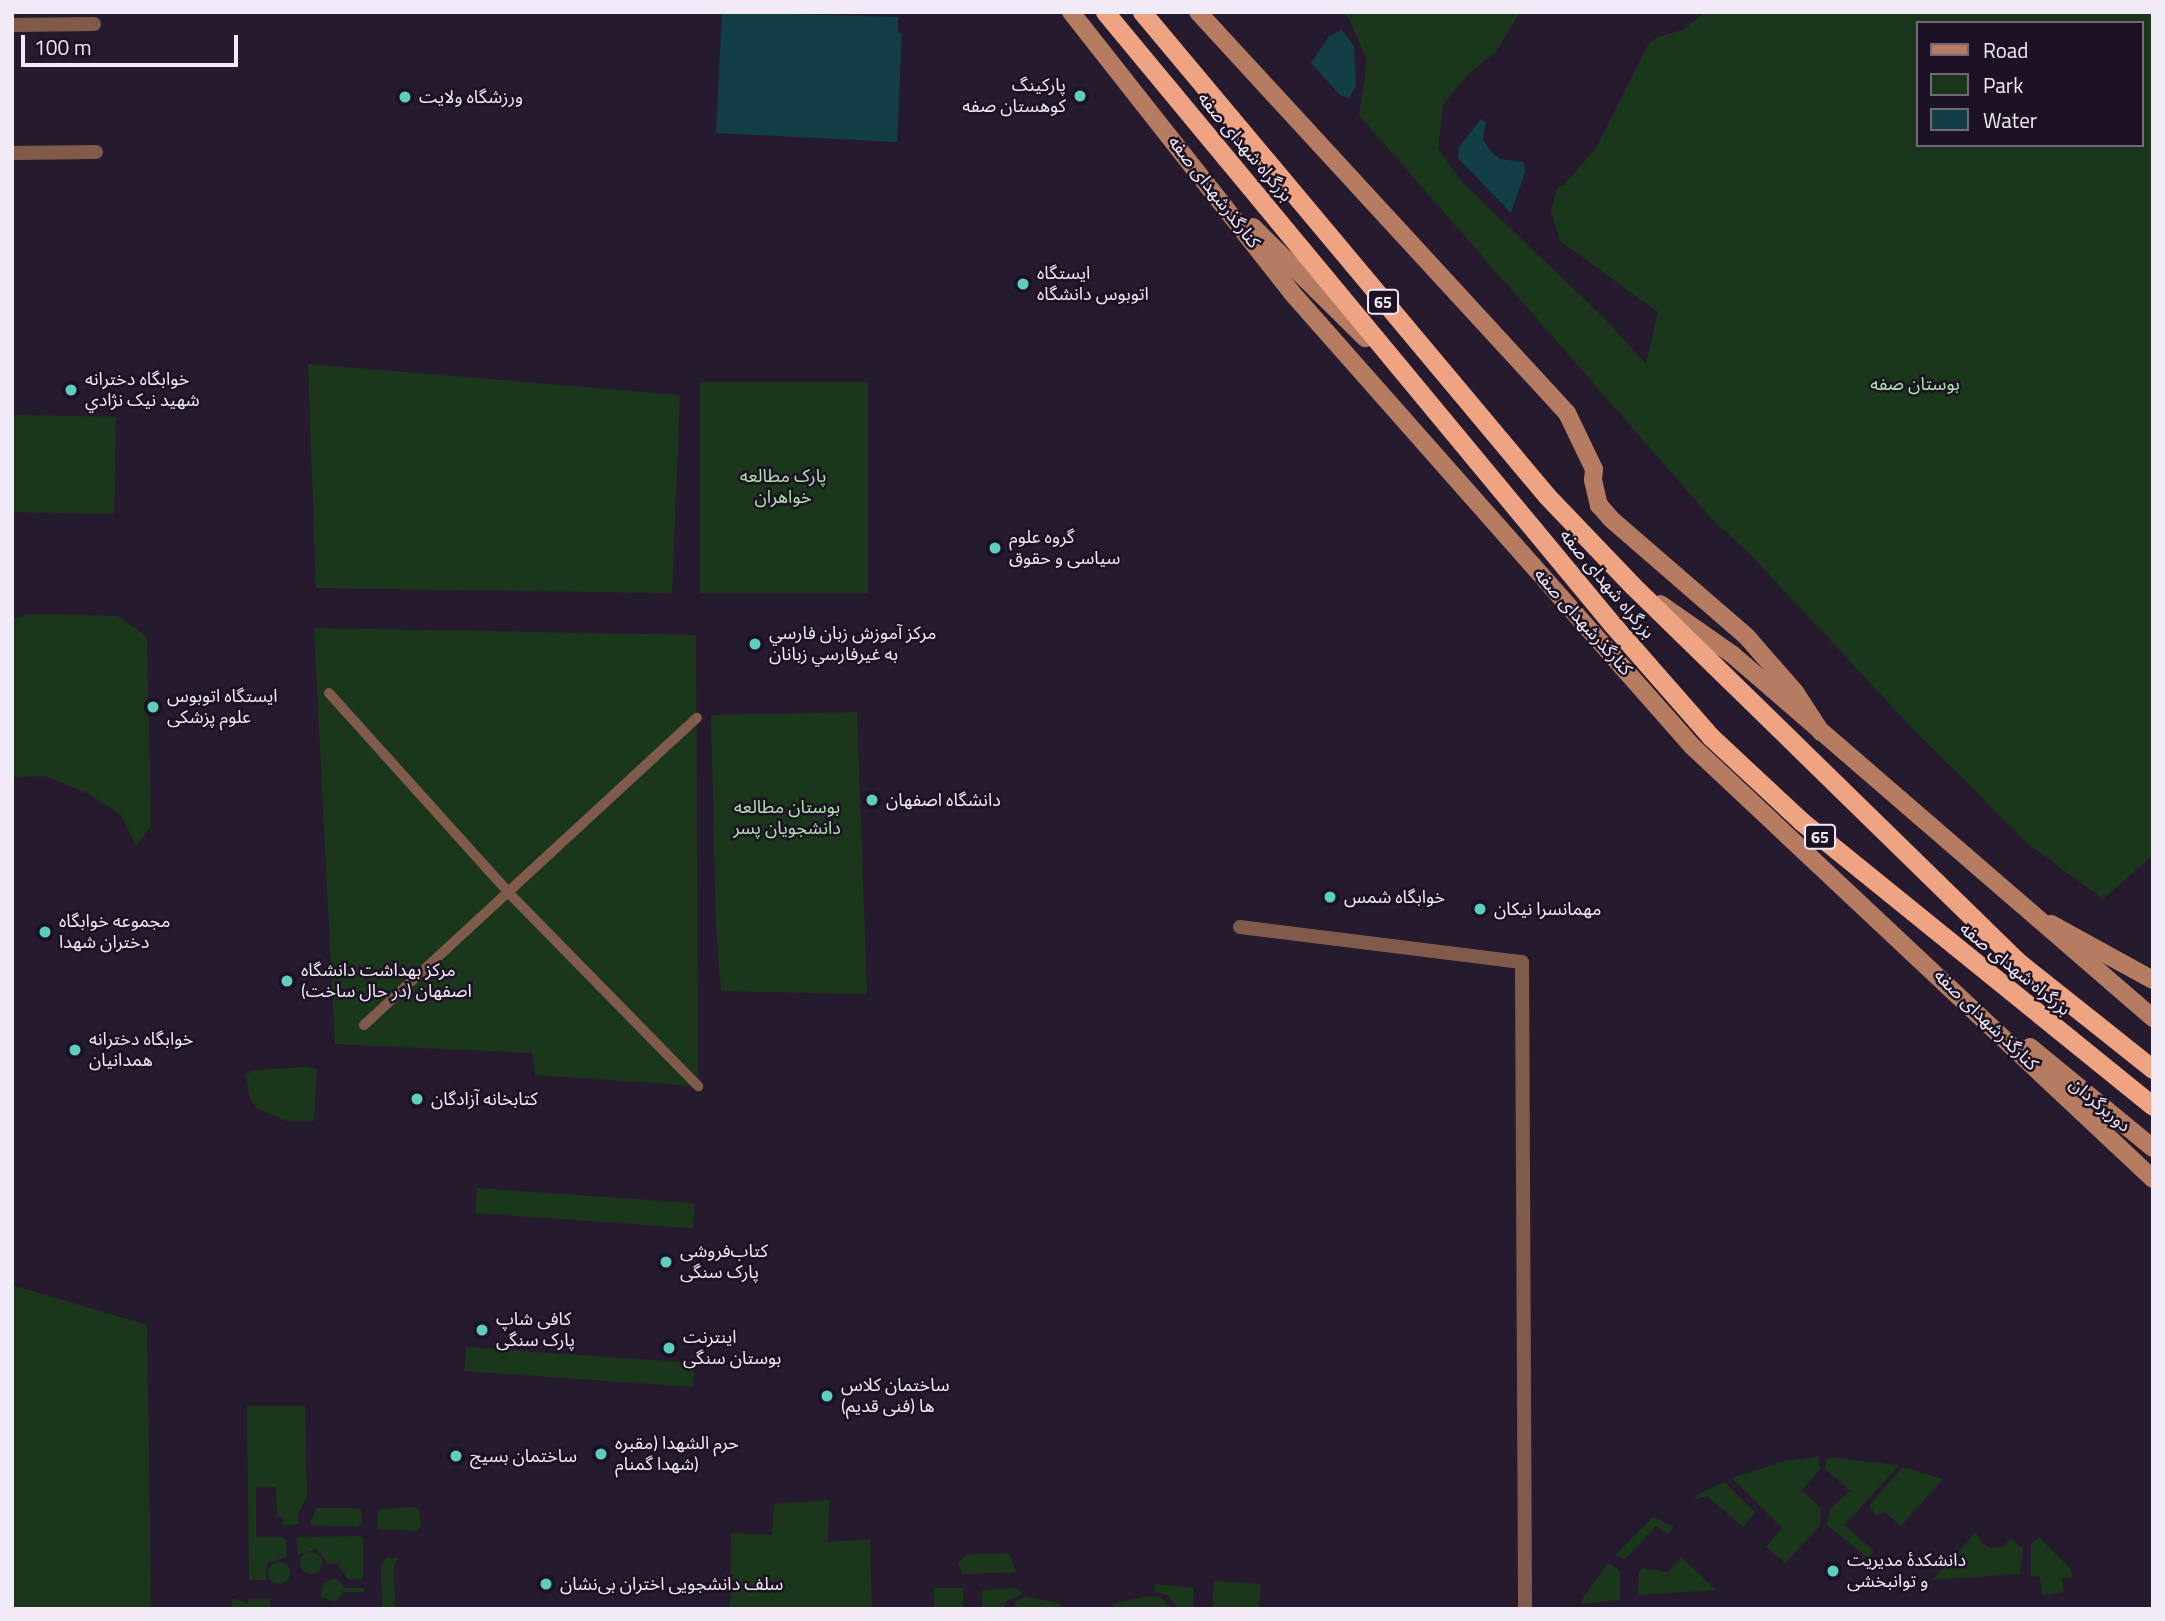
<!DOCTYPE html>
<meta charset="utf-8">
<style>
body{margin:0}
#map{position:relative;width:2165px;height:1621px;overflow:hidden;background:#261b2e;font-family:"Titillium Web","Noto Sans Arabic",sans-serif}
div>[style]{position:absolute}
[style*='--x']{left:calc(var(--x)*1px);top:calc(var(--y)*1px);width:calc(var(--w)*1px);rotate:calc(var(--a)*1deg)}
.green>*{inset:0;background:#1b371b;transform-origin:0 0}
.round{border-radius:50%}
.water>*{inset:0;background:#123e46}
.pedestrian>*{height:10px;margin:-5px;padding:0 5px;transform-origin:5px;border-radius:5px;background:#805b4b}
.minor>*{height:14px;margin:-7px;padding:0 7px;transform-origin:7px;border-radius:7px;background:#805b4b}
.secondary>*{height:18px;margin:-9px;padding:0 9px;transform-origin:9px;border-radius:9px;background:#b67c62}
.trunk>*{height:19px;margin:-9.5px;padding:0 9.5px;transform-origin:9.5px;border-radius:9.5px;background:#eea382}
.dots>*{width:19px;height:19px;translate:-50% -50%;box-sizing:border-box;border:4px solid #1c1224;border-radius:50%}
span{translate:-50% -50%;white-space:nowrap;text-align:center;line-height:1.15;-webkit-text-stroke:5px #1c1224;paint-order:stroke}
.shield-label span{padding:2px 5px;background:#1c1224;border:2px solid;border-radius:5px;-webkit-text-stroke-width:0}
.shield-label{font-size:16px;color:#f1ebf8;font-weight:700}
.poi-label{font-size:18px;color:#f1ebf8}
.right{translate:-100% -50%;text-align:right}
.left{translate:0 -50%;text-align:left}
.street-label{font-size:18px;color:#f1ebf8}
.park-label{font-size:18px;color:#afe4ad}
.frame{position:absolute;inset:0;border:14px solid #f1ebf8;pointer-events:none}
.legend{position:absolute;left:1916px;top:21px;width:228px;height:126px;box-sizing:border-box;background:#1c1224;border:2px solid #716979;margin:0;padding:9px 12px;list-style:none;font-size:21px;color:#f1ebf8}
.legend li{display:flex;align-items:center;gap:14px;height:35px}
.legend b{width:35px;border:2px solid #716979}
.scale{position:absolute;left:21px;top:35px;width:217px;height:32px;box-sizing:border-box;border:4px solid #f1ebf8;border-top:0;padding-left:9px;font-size:21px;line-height:24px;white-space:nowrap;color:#f1ebf8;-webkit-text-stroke:5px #1c1224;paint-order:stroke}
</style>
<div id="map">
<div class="green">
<div style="clip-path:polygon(evenodd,1342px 12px,1520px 12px,1496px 52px,1468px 74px,1443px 105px,1438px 149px,1464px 184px,1604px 318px,1646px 364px,1658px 312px,1560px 241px,1551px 211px,1557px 188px,1564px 185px,1596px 148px,1649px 43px,1658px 37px,1683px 30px,1705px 12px,2153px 12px,2153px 855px,2103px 899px,2031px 846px,1913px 729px,1750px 554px,1712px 519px,1359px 115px,1367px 60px,1349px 18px,1342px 12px,1918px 23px,2142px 23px,2142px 145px,1918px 145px,1918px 23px)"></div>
<div style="clip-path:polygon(308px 364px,680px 395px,672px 593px,316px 588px)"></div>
<div style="left:700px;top:382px;width:168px;height:211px"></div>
<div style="left:12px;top:415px;width:104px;height:97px;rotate:1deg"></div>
<div style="clip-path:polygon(30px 614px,118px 616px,147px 637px,151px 826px,136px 846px,121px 815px,89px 794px,45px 776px,12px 777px,12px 619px)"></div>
<div style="clip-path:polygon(314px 628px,696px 635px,698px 1086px,535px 1075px,532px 1053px,335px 1044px)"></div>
<div style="clip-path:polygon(857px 712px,867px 994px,721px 991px,716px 925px,711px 715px)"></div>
<div style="clip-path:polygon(307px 1067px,317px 1069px,314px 1121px,287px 1121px,256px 1108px,249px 1096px,246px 1074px,255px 1070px)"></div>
<div style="left:477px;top:1188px;width:218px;height:25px;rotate:4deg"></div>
<div style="clip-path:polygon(12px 1285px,147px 1325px,151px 1609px,12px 1609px)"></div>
<div style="left:466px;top:1347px;width:229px;height:24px;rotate:4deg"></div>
<div style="clip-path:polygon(247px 1406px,305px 1406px,307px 1497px,298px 1515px,299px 1524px,283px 1525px,283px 1517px,277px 1517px,276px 1487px,256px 1487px,256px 1537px,282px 1537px,286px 1541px,286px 1557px,267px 1563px,266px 1580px,249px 1580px)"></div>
<div style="clip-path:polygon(1818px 1457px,1820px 1469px,1802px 1490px,1821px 1509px,1820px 1526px,1785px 1563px,1766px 1547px,1782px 1528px,1732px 1478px,1785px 1461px)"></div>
<div style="clip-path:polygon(1833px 1458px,1899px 1465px,1845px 1525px,1874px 1551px,1868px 1558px,1827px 1525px,1830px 1509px,1850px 1491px,1825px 1469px,1827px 1459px)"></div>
<div style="clip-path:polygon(1903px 1467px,1943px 1479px,1901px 1526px,1883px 1511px,1877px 1516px,1869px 1506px)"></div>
<div style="clip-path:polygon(1724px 1482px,1755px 1512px,1743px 1527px,1707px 1496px,1694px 1500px,1697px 1495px)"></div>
<div style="clip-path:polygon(829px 1500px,828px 1542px,870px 1539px,872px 1609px,730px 1609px,731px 1533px,772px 1535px,774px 1504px)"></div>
<div style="clip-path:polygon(415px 1507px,419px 1510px,421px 1527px,416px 1531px,378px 1529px,378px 1512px,382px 1509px)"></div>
<div style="clip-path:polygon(317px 1508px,357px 1508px,361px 1510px,362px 1523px,358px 1527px,312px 1525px,310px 1522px)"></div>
<div style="clip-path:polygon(1653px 1517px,1674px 1527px,1668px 1534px,1656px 1526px,1627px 1557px,1624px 1559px,1616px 1554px)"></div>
<div style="clip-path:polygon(1976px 1532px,1981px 1542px,1990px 1548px,2003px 1547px,2011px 1538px,2023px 1549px,2020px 1574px,1932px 1580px)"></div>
<div style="clip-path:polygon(359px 1536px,363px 1539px,363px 1577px,360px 1579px,349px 1580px,336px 1563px,328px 1564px,316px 1549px,298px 1555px,297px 1539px,300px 1537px)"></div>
<div style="clip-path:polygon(2039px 1537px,2070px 1568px,2073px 1576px,2062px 1579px,2064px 1592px,2042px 1595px,2040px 1576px,2031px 1577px,2031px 1544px)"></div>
<div class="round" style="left:300px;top:1552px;width:22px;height:22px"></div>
<div style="clip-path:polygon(1009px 1553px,1016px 1572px,963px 1574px,958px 1564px,965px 1555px)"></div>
<div style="clip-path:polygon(1681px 1557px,1716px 1590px,1638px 1595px,1639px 1573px,1643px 1568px,1668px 1572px)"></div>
<div style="clip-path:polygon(386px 1558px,398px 1558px,394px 1565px,395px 1609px,382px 1609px,381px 1565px)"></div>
<div class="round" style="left:268px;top:1562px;width:22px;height:22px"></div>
<div style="clip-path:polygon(1608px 1563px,1620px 1571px,1620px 1600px,1583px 1604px,1580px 1602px)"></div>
<div style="clip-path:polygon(336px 1578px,345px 1588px,364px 1588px,364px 1592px,344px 1592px,336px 1602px,321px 1597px,323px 1583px)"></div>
<div style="left:1214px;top:1581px;width:47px;height:28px;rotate:4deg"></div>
<div style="clip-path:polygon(1155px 1584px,1193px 1588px,1194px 1609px,1178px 1609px,1168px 1595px,1154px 1592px)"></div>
<div style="left:963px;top:1588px;width:21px;height:29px;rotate:90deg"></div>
<div style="clip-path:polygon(1015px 1588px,1023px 1594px,1007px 1601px,1003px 1609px,982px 1609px,982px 1590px)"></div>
<div style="clip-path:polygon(1149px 1596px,1160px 1597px,1172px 1609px,1114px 1609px,1113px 1603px)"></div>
<div style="clip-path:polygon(1025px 1597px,1060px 1603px,1061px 1609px,1013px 1609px,1015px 1602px)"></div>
<div style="clip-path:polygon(232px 1598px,248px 1604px,248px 1599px,270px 1599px,270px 1609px,232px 1609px)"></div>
</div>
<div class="water">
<div style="clip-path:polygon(722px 12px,898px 17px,898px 33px,902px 33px,897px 142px,716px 133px)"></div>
<div style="clip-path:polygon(1342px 30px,1354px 46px,1356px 86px,1349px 98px,1341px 96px,1311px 63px,1329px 36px)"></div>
<div style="clip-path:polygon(1481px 119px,1486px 122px,1483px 139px,1491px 152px,1500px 159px,1524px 162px,1525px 172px,1511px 213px,1458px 158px,1459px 147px)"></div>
</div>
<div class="pedestrian">
<div style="--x:329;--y:693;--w:268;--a:48"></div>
<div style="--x:508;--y:892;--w:272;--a:45.6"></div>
<div style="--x:364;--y:1025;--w:453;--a:-42.7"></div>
</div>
<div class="minor">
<div style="--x:12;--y:25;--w:82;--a:-0.7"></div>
<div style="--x:12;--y:153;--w:84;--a:-0.7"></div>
<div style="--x:1240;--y:927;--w:284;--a:7.1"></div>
<div style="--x:1522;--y:962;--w:647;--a:89.73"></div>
</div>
<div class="secondary">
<div style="--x:1071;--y:12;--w:357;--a:51.8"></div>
<div style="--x:1292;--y:293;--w:606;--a:48.55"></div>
<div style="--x:1693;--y:747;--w:631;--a:43.2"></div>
<div style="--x:1198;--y:12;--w:545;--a:47.38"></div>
<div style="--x:1567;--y:413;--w:62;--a:64.3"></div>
<div style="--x:1594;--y:469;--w:11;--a:95"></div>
<div style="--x:1593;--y:480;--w:26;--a:77"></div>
<div style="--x:1599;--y:505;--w:18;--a:49"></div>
<div style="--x:1611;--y:519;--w:180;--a:40.9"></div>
<div style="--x:1747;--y:637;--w:73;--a:48.9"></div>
<div style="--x:1795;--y:692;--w:48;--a:57"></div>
<div style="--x:1253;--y:227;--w:158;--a:44.7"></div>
<div style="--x:1660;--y:604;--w:89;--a:34.9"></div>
<div style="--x:1733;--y:655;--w:555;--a:40.84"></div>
<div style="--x:2051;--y:924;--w:116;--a:28.8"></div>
<div style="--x:2030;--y:1047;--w:159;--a:39.4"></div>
</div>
<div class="trunk">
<div style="--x:1105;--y:12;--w:795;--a:50.36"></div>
<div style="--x:1612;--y:624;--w:149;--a:48.8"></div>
<div style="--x:1710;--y:736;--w:125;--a:43"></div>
<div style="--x:1801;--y:821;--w:453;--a:39"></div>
<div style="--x:1142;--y:12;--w:631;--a:50.08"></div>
<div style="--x:1547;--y:496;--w:123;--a:46.3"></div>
<div style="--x:1632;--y:585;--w:538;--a:44.32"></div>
<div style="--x:2017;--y:961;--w:174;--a:38.5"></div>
</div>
<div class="dots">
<div style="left:1080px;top:96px;background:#5cceba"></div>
<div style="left:405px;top:97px;background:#5cceba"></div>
<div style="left:1023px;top:284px;background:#5cceba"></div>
<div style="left:71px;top:390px;background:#5cceba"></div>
<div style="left:995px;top:548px;background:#5cceba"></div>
<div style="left:755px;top:644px;background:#5cceba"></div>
<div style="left:153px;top:707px;background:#5cceba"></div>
<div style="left:872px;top:800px;background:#5cceba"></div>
<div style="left:1330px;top:897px;background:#5cceba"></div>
<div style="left:1480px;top:909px;background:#5cceba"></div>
<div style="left:45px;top:932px;background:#5cceba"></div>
<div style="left:287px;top:981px;background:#5cceba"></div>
<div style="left:75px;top:1050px;background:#5cceba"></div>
<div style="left:417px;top:1099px;background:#5cceba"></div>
<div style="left:666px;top:1262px;background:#5cceba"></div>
<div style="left:482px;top:1330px;background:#5cceba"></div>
<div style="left:669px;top:1348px;background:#5cceba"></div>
<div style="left:827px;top:1396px;background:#5cceba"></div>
<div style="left:601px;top:1454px;background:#5cceba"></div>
<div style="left:456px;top:1456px;background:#5cceba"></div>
<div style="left:1833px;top:1571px;background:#5cceba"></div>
<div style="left:546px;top:1584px;background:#5cceba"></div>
</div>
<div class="shield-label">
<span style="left:1383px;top:302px">65</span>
<span style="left:1820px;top:837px">65</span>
</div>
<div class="poi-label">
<span class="right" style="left:1066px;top:96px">پارکینگ<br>کوهستان صفه</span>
<span class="left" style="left:419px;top:97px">ورزشگاه ولایت</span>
<span class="left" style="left:1037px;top:284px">ایستگاه<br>اتوبوس دانشگاه</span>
<span class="left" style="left:85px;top:390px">خوابگاه دخترانه<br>شهيد نيک نژادي</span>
<span class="left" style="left:1009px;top:548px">گروه علوم<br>سیاسی و حقوق</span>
<span class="left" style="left:769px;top:644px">مرکز آموزش زبان فارسي<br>به غيرفارسي زبانان</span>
<span class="left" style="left:167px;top:707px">ایستگاه اتوبوس<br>علوم پزشکی</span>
<span class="left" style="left:886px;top:800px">دانشگاه اصفهان</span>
<span class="left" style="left:1344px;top:897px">خوابگاه شمس</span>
<span class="left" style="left:1494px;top:909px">مهمانسرا نیکان</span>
<span class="left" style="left:59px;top:932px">مجموعه خوابگاه<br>دختران شهدا</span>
<span class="left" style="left:301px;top:981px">مرکز بهداشت دانشگاه<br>اصفهان (در حال ساخت)</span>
<span class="left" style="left:89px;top:1050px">خوابگاه دخترانه<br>همدانیان</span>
<span class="left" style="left:431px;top:1099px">کتابخانه آزادگان</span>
<span class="left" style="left:680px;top:1262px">کتاب‌فروشی<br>پارک سنگی</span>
<span class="left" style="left:496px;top:1330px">کافی شاپ<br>پارک سنگی</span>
<span class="left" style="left:683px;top:1348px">اینترنت<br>بوستان سنگی</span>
<span class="left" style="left:841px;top:1396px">ساختمان کلاس<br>ها (فنی قدیم)</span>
<span class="left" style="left:615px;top:1454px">حرم الشهدا (مقبره<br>شهدا گمنام)</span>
<span class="left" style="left:470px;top:1456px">ساختمان بسیج</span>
<span class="left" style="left:1847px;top:1571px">دانشکدهٔ مدیریت<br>و توانبخشی</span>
<span class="left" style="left:560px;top:1584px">سلف دانشجویی اختران بی‌نشان</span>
</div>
<div class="street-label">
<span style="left:1245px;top:147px;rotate:50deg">بزرگراه شهدای صفه</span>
<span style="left:1214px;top:192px;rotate:52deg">کنارگذرشهدای صفه</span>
<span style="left:1607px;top:584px;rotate:50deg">بزرگراه شهدای صفه</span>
<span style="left:1583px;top:622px;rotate:48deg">کنارگذرشهدای صفه</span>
<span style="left:2015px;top:969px;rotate:39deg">بزرگراه شهدای صفه</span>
<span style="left:1986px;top:1020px;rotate:44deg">کنارگذرشهدای صفه</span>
<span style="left:2100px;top:1105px;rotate:40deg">دوربرگردان</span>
</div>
<div class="park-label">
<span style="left:1915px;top:384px">بوستان صفه</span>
<span style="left:783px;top:487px">پارک مطالعه<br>خواهران</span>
<span style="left:787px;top:818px">بوستان مطالعه<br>دانشجویان پسر</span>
</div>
<div class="frame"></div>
<ul class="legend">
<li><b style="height:9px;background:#b67c62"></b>Road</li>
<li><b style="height:19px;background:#1b371b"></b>Park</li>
<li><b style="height:19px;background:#123e46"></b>Water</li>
</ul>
<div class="scale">100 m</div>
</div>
